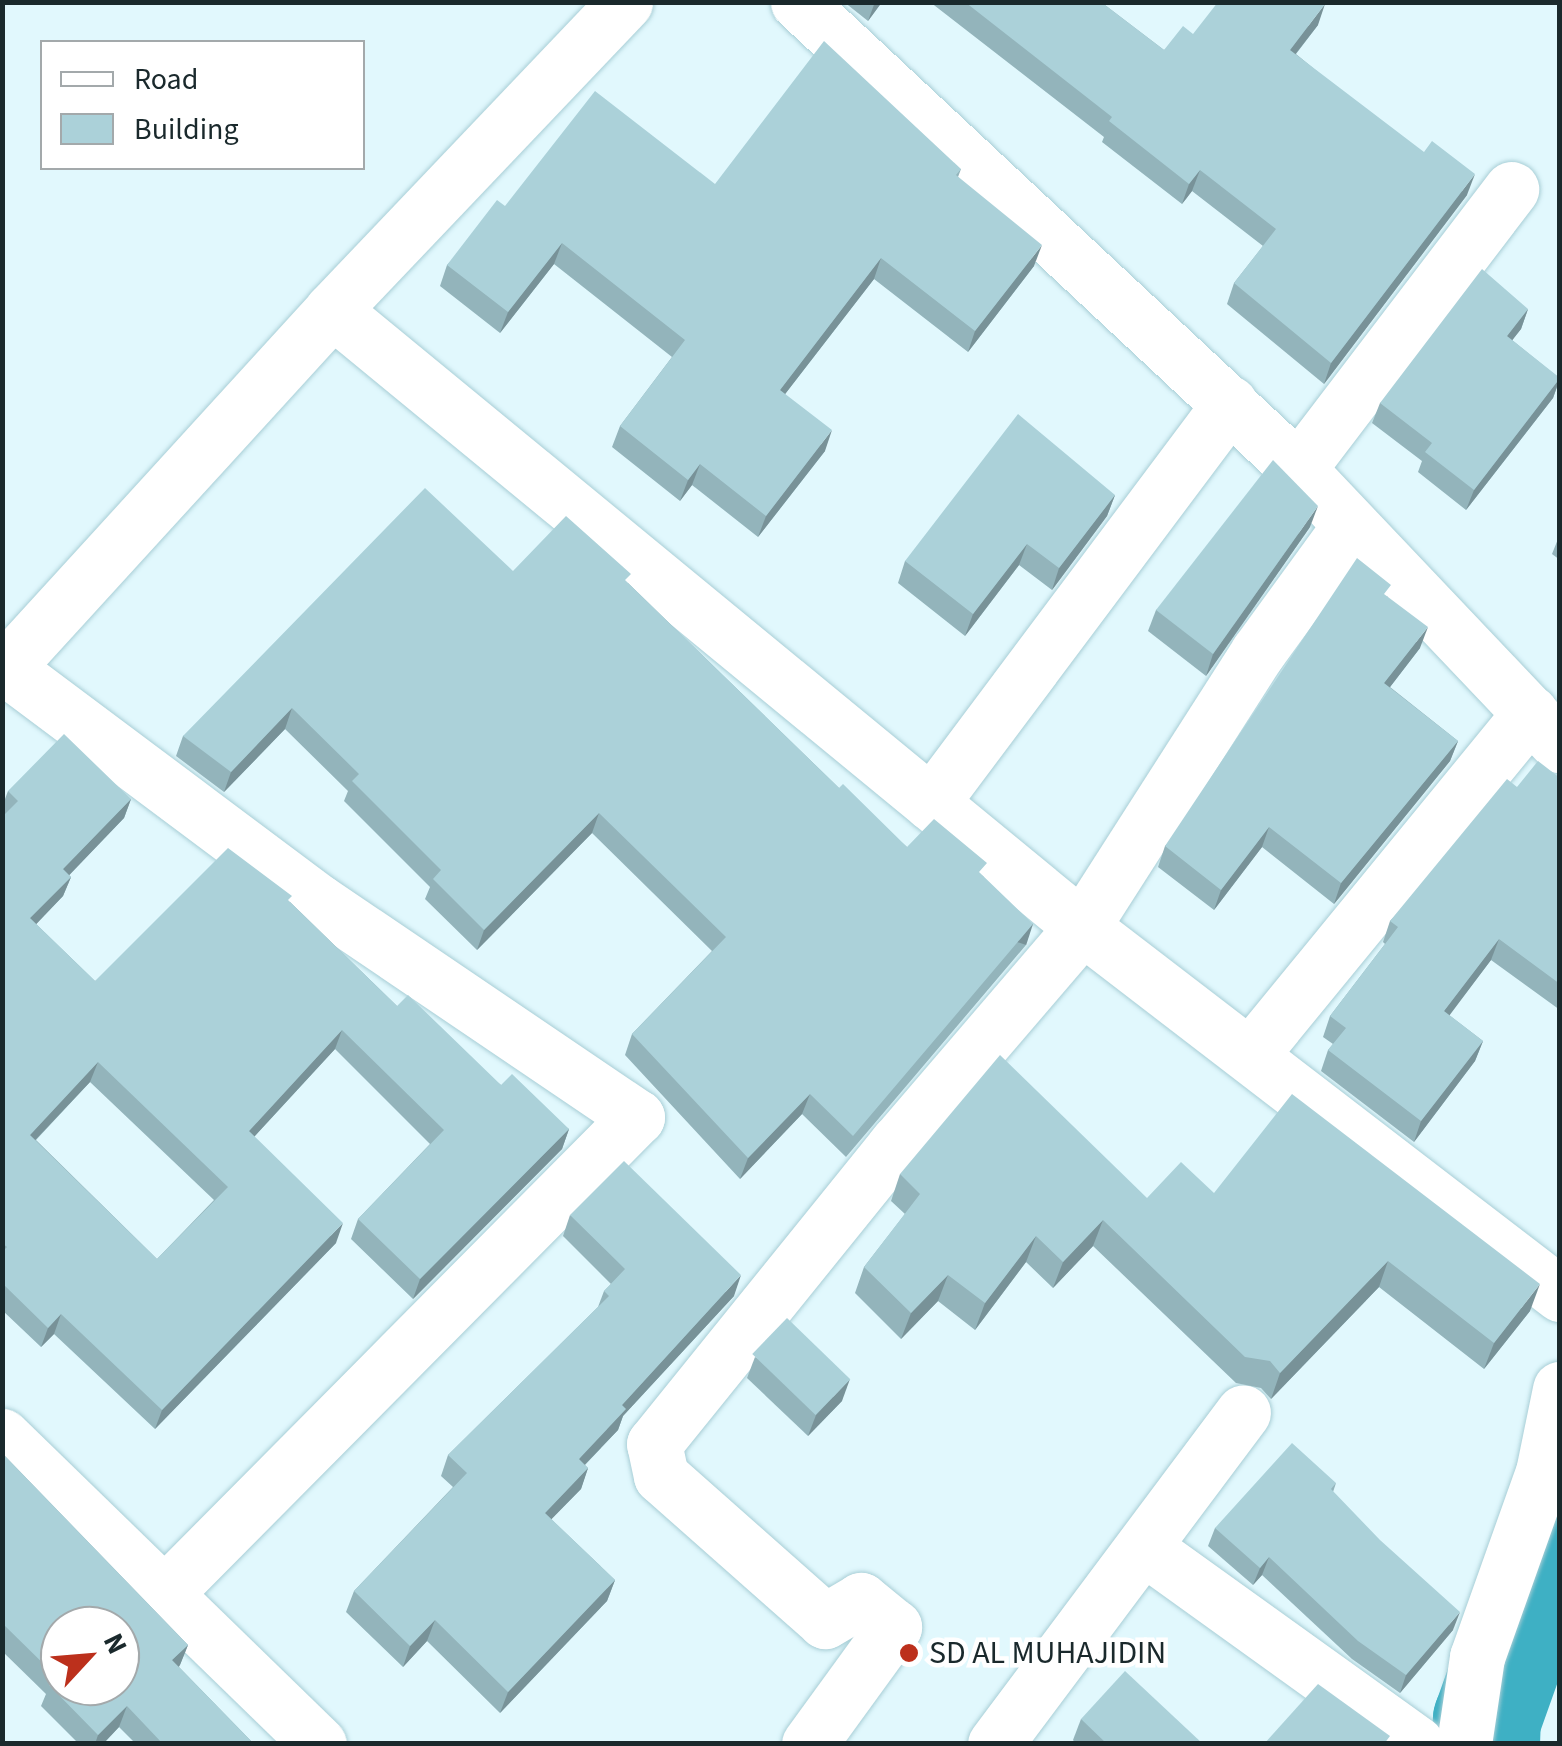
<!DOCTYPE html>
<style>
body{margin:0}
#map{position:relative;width:1562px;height:1746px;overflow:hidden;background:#e1f8fd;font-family:"Source Sans 3",sans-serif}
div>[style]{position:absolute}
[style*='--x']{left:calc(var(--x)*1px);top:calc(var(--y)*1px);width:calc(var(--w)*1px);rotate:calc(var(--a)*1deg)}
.river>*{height:108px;margin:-54px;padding:0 54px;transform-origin:54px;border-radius:54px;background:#3eb0c4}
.roads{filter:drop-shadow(0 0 2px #a8ced6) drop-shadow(0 0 2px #a8ced6)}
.minor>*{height:55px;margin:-27.5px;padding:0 27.5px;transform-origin:27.5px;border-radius:27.5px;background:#fff}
.wall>*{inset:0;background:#93b4bb}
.shaded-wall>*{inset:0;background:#789298;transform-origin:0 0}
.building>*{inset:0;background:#abd1d9;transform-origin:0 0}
.dots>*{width:28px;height:28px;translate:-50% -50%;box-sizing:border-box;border:5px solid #fff;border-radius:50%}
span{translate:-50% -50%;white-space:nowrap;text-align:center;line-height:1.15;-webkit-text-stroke:9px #fff;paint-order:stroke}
.poi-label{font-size:32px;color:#1a292c}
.left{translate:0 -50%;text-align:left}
.frame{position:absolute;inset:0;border:5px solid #1a292c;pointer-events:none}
.legend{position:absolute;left:40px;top:40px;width:325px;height:130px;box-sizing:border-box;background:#fff;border:2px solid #a3a9ab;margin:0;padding:12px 18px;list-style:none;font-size:30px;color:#1a292c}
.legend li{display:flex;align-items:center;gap:20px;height:50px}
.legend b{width:50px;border:2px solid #a3a9ab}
.north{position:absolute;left:40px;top:1606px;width:100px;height:100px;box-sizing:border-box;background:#fff;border:2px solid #a3a9ab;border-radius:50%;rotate:64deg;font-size:28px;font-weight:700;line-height:40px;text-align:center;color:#1a292c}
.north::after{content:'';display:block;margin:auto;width:35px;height:45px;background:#bc301c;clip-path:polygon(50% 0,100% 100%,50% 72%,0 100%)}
</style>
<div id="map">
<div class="river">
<div style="--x:1486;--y:1744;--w:24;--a:-88"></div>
<div style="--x:1487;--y:1720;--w:218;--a:-70.4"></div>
</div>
<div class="roads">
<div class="minor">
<div style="--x:798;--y:2;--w:684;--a:43.05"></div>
<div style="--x:1298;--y:469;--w:381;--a:46.5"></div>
<div style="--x:332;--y:310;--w:971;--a:39.44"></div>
<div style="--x:1082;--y:927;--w:603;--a:37.52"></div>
<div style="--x:1298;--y:469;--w:352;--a:-52.7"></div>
<div style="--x:6;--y:668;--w:391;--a:36.8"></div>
<div style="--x:319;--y:902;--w:384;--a:34.1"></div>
<div style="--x:637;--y:1117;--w:672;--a:134.76"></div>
<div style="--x:2;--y:672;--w:490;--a:-47.6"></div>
<div style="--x:332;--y:310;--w:425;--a:-46.4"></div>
<div style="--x:931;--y:803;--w:499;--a:-53.2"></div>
<div style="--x:1251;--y:1054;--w:441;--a:-50.7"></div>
<div style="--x:2;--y:1436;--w:442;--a:44.2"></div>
<div style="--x:1143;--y:1547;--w:337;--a:35.7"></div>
<div style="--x:809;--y:1744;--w:145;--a:-54"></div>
<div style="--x:894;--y:1627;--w:43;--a:-140.7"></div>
<div style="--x:861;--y:1600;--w:42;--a:149.7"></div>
<div style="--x:825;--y:1621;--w:219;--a:-138.5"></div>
<div style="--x:661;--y:1476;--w:33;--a:-102"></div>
<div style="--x:654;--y:1444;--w:388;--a:-51.1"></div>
<div style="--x:898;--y:1142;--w:283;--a:-49.4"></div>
<div style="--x:1082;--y:927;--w:326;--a:-57.4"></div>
<div style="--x:1258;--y:652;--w:153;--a:-54"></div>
<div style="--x:995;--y:1744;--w:414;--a:-53.2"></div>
<div style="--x:1464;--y:1744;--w:88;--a:-81.5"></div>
<div style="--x:1477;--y:1657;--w:196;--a:-70.4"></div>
<div style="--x:1543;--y:1472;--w:85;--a:-78.4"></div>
</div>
</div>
<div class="wall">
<div style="clip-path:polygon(844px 2px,882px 2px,868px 21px)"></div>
<div style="clip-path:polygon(930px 2px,1101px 2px,1164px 50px,1193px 34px,1318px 25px,1296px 54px,1467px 195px,1324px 384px,1227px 304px,1234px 283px,1263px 246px,1192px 191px,1182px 204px,1102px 142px,1104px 137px)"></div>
<div style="clip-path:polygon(961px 169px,958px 177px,1034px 266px,968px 352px,874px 279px,785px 394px,825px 451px,758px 537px,692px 485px,680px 501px,612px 447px,620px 426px,672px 357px,554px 264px,500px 333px,440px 286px,447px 265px,505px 206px,715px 184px)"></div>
<div style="clip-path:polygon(1528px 309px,1521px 329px,1512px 340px,1560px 379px,1553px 398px,1466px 510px,1418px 472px,1422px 461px,1372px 423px,1380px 403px)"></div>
<div style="clip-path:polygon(1115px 495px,1107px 516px,1052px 590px,1019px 565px,965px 636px,898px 583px,905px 561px)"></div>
<div style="clip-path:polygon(1310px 527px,1206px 676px,1148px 631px,1156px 610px)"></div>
<div style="clip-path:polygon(1560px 534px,1560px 560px,1552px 554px)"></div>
<div style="clip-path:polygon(513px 571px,628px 583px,839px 788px,907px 847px,983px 876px,1026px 945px,846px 1157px,802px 1114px,740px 1179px,625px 1055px,632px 1034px,712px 951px,592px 833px,477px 950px,425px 899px,430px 887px,344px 801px,348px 791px,285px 729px,224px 792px,176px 756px,183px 736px)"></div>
<div style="clip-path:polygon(1387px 596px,1420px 648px,1390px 687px,1458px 741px,1450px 761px,1334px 904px,1262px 847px,1214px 910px,1158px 867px,1165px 846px)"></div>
<div style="clip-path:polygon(1560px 778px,1560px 1010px,1491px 960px,1449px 1015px,1483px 1041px,1475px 1061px,1414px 1142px,1321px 1071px,1328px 1050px,1333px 1044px,1323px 1037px,1330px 1016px,1385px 944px,1383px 942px,1390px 921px,1517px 787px)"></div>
<div style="clip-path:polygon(evenodd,8px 791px,131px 799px,124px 818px,69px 875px,71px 877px,63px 896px,36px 924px,95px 981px,290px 902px,397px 1006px,501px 1085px,569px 1129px,562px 1149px,413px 1299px,351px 1239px,358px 1219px,430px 1144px,335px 1049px,254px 1137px,336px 1243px,155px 1429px,54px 1334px,41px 1347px,2px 1310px,2px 817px,5px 815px,2px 813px,2px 807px,8px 791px,90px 1082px,214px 1200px,157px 1259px,36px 1140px,90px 1082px)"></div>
<div style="clip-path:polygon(900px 1174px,1147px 1198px,1214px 1193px,1530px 1311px,1484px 1369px,1379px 1287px,1271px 1399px,1261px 1388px,1236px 1383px,1093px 1246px,1053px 1288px,1026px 1262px,975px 1330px,938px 1301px,901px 1339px,855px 1293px,864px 1267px,905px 1214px,891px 1201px)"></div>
<div style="clip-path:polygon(570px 1215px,734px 1296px,623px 1416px,618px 1430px,585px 1465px,588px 1468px,581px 1489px,551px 1519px,615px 1580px,607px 1601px,500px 1713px,427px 1641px,403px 1667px,346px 1612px,354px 1591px,453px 1487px,441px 1476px,448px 1455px,598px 1307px,604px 1291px,611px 1284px,563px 1236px)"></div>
<div style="clip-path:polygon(755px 1357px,842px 1401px,808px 1436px,747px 1378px)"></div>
<div style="clip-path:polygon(2px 1453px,188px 1645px,179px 1667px,254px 1744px,136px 1744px,119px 1727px,103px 1744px,79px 1744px,41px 1706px,46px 1694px,2px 1651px)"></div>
<div style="clip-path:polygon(1336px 1483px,1333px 1492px,1453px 1630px,1400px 1693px,1352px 1659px,1262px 1575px,1253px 1585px,1208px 1546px,1215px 1528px)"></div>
<div style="clip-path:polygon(1081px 1719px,1203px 1744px,1076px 1744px,1073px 1740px)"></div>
</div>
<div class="shaded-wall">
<div style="clip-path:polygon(875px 2px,882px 2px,868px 21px)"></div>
<div style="clip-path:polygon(1325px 4px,1318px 25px,1283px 70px,1290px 50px)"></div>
<div style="clip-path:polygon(1200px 170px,1192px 191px,1182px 204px,1189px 184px)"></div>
<div style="clip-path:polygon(1475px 174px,1467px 195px,1324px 384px,1331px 363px)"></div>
<div style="clip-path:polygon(562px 243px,554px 264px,500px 333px,508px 312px)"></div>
<div style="clip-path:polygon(1042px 245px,1034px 266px,968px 352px,975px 331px)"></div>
<div style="clip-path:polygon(881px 258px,874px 279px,772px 411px,780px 390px)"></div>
<div style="clip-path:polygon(1528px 309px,1521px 329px,1500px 356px,1507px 336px)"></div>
<div style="clip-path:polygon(1560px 378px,1553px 398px,1466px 510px,1474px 490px)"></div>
<div style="clip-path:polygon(832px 430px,825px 451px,758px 537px,766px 516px)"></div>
<div style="clip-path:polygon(700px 464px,692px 485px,680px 501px,688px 480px)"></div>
<div style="clip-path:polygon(1115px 495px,1107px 516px,1052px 590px,1059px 568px)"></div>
<div style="clip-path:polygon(1318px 506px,1310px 527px,1206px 676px,1213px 654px)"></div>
<div style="clip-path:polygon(1027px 544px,1019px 565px,965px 636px,973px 614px)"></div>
<div style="clip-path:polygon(1428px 627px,1420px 648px,1377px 704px,1384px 683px)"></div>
<div style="clip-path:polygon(292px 708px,285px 729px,224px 792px,231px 772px)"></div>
<div style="clip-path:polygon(1458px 741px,1450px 761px,1334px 904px,1341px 883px)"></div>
<div style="clip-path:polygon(131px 799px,124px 818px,56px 889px,63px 869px)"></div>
<div style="clip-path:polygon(599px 813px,592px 833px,477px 950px,484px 930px)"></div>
<div style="clip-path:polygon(1269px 827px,1262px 847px,1214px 910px,1221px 890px)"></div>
<div style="clip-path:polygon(71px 877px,63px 896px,23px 938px,30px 918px)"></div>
<div style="left:1033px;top:924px;width:22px;height:278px;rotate:108deg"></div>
<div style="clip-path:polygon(1499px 939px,1491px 960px,1437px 1032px,1444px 1011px)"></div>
<div style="clip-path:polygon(342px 1030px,335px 1049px,241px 1151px,249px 1131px)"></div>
<div style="clip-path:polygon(1483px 1041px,1475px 1061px,1414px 1142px,1421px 1121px)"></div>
<div style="clip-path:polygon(98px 1062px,90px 1082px,22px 1154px,30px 1135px)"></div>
<div style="clip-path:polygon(810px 1094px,802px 1114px,740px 1179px,748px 1158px)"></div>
<div style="clip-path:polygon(569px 1129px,562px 1149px,413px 1299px,420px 1279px)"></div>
<div style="clip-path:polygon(1103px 1220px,1093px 1246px,1053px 1288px,1063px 1262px)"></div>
<div style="clip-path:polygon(343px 1223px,336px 1243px,155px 1429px,162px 1410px)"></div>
<div style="clip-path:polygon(1036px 1236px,1026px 1262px,975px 1330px,985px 1303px)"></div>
<div style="clip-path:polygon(1388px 1261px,1379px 1287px,1271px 1399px,1280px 1373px)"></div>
<div style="clip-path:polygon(741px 1275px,734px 1296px,623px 1416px,618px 1430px,571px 1479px,579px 1459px,622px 1405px)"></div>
<div style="clip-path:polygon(948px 1275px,938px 1301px,901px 1339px,911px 1313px)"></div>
<div style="clip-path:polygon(1540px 1284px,1530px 1311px,1484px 1369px,1494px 1343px)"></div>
<div style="clip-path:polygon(61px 1314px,54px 1334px,41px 1347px,48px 1328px)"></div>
<div style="clip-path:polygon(850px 1379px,842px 1401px,808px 1436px,816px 1415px)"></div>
<div style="clip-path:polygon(588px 1468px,581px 1489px,537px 1534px,545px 1513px)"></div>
<div style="clip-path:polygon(1269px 1557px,1262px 1575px,1253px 1585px,1260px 1568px)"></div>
<div style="clip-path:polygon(615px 1580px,607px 1601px,500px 1713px,508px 1692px)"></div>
<div style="clip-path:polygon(1460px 1612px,1453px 1630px,1400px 1693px,1406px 1675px)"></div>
<div style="clip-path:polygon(435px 1620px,427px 1641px,403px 1667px,410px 1646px)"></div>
<div style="clip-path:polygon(188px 1645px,180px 1665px,165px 1681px,172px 1660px)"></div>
<div style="clip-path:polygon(127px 1706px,119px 1727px,103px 1744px,95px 1744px,98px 1735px)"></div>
</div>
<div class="building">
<div style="clip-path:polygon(965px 2px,1101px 2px,1164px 50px,1183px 26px,1193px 34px,1218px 2px,1324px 2px,1325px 4px,1290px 50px,1424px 152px,1432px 141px,1475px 174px,1331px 363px,1234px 283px,1276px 229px,1200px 170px,1189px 184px,1109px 121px,1112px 117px)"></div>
<div style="clip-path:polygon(824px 41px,961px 169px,956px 175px,1042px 245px,975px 331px,881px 258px,780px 390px,832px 430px,766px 516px,700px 464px,688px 480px,620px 426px,685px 340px,562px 243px,508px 312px,447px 265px,497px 200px,505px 206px,595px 91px,715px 184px)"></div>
<div style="clip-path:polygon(1482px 269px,1528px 309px,1507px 336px,1560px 378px,1474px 490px,1425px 452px,1432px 443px,1380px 403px)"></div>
<div style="clip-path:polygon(1018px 414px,1115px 495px,1059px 568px,1027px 544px,973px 614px,905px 561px)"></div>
<div style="clip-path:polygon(1273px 460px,1318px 506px,1213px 654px,1156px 610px)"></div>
<div style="clip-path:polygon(425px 488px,513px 571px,566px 516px,631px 574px,625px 580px,839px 788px,843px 784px,907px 847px,934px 819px,987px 863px,979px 872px,1033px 924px,853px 1136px,810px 1094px,748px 1158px,632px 1034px,726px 937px,599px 813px,484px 930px,433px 879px,441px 870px,352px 781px,359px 774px,292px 708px,231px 772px,183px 736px)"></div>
<div style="clip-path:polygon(1357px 558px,1391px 585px,1384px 594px,1428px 627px,1384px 683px,1458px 741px,1341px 883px,1269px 827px,1221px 890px,1165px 846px)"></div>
<div style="clip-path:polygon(evenodd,64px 734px,131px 799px,63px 869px,71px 877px,30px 918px,95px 981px,228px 848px,292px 896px,288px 900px,397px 1006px,408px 995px,501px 1085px,512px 1074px,569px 1129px,420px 1279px,358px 1219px,444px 1130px,342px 1030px,249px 1131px,343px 1223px,162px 1410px,61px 1314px,48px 1328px,2px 1283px,2px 1252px,7px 1247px,2px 1243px,2px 817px,18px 801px,8px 791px,64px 734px,98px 1062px,228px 1187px,157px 1259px,30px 1135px,98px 1062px)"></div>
<div style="clip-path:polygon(1538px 761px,1560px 778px,1560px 984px,1499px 939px,1444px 1011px,1483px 1041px,1421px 1121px,1328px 1050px,1346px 1028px,1330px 1016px,1398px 927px,1390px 921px,1507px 779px,1517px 787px)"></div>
<div style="clip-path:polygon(1000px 1055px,1147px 1198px,1181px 1162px,1214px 1193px,1292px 1094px,1540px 1284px,1494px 1343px,1388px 1261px,1280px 1373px,1270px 1361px,1245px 1357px,1103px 1220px,1063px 1262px,1036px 1236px,985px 1303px,948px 1275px,911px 1313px,864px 1267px,920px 1194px,900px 1174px)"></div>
<div style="clip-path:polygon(624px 1161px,741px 1275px,622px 1405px,626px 1409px,579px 1459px,588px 1468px,545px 1513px,615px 1580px,508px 1692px,435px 1620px,410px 1646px,354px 1591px,467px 1473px,448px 1455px,609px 1296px,604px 1291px,625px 1269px,570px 1215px)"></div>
<div style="left:787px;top:1318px;width:88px;height:50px;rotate:44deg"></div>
<div style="clip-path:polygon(1292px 1443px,1336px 1483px,1331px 1489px,1380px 1540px,1460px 1612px,1406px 1675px,1358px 1641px,1269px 1557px,1260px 1568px,1215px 1528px)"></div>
<div style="clip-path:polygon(evenodd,2px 1453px,188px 1645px,172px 1660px,254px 1744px,163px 1744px,127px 1706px,98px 1735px,49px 1685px,57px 1677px,2px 1623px,2px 1453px,60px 1626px,120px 1626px,120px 1686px,60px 1686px,60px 1626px)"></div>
<div style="clip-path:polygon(1125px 1671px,1203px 1744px,1107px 1744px,1081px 1719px)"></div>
<div style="clip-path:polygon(1318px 1684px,1390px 1736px,1384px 1744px,1264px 1744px)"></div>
</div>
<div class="dots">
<div style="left:909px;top:1653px;background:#bc301c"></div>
</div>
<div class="poi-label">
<span class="left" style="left:929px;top:1653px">SD AL MUHAJIDIN</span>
</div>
<div class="frame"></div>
<ul class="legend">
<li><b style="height:12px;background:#fff"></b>Road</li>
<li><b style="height:28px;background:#abd1d9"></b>Building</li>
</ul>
<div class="north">N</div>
</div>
